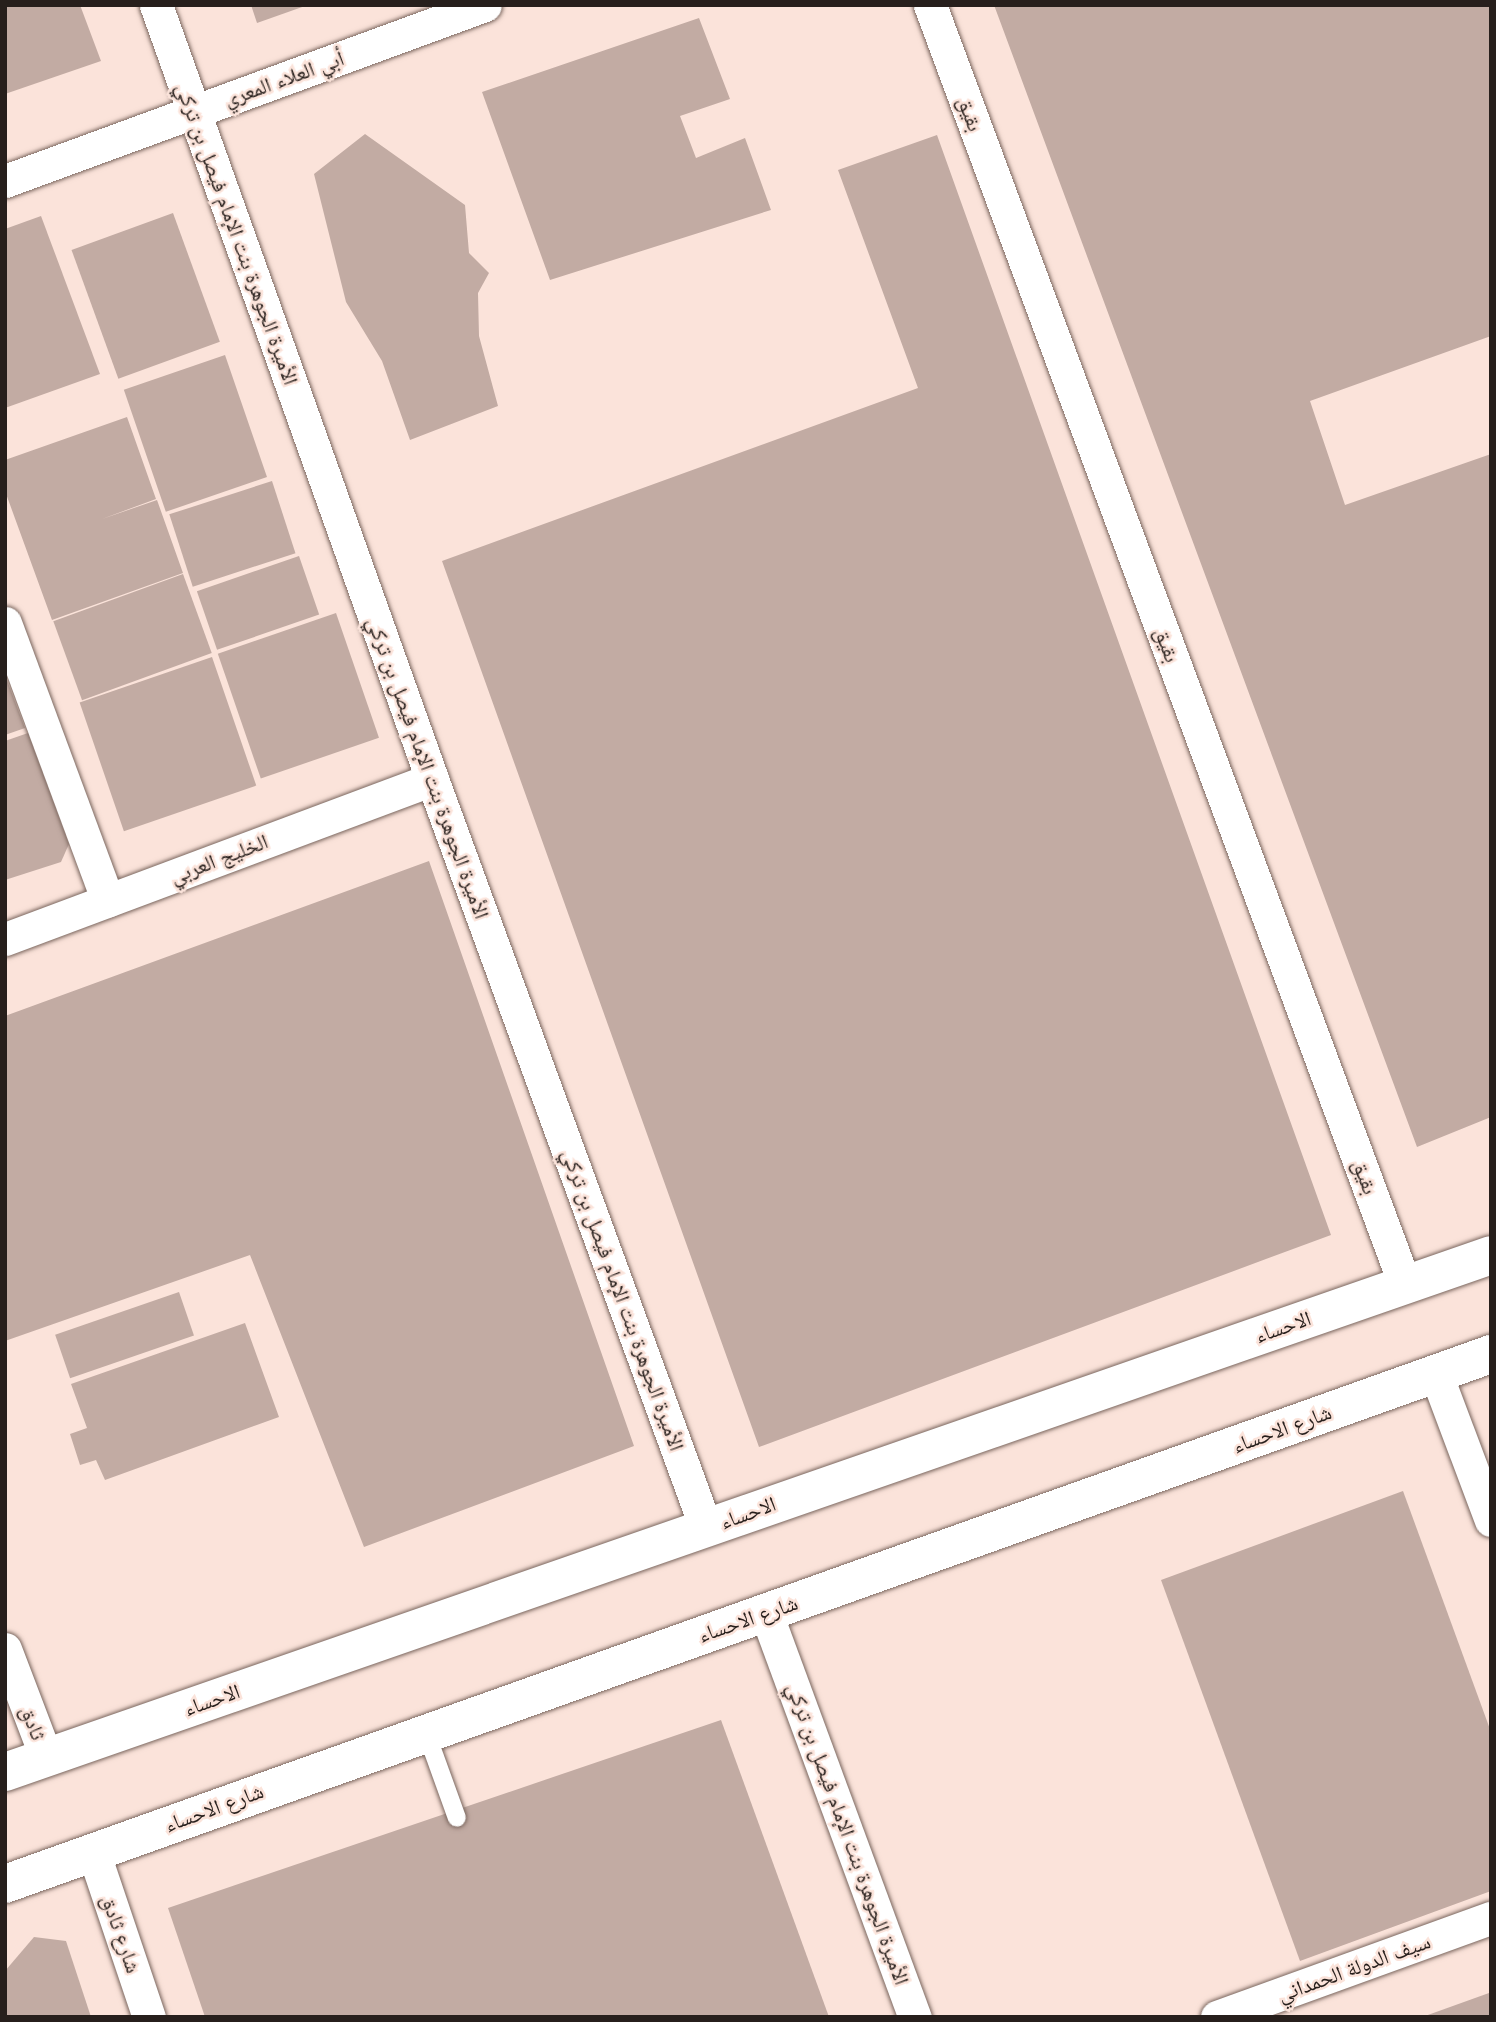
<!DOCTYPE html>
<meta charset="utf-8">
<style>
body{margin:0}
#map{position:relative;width:1496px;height:2022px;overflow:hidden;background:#fbe3da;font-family:"Libre Baskerville","Noto Naskh Arabic",serif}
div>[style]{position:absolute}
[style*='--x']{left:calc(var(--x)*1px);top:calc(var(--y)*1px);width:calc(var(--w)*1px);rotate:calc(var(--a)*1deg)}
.building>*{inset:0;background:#c2aba3;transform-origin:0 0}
.roads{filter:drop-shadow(0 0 2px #7a665e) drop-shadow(0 0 2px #7a665e)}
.service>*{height:18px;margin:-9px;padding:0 9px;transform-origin:9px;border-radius:9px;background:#fff}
.minor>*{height:33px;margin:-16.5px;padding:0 16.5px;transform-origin:16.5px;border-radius:16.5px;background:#fff}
.secondary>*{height:38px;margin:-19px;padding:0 19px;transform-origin:19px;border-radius:19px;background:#fff}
span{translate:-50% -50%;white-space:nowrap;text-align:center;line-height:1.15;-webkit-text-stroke:5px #fbe3da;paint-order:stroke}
.street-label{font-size:21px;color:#271f1c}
.frame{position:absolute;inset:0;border:7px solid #271f1c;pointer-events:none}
</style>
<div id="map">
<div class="building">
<div style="clip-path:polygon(5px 5px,80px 5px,101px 61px,5px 94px)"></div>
<div style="clip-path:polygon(251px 5px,305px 5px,305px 6px,257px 23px)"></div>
<div style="clip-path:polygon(994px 5px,1491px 5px,1491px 336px,1310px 401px,1345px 505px,1491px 454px,1491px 1117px,1417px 1147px)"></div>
<div style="clip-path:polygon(699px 18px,730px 99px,680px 116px,696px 158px,745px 138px,771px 210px,550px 280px,482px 92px)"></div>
<div style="clip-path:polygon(365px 134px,465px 205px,469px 253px,489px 273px,478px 293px,479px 336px,498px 406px,410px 440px,382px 361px,346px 302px,314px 174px)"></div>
<div style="clip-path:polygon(937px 135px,1331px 1235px,759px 1447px,442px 561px,918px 388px,838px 170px)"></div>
<div style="left:173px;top:213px;width:137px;height:108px;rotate:70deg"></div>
<div style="clip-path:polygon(41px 216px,100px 374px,5px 408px,5px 229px)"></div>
<div style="left:225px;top:355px;width:129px;height:107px;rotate:71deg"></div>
<div style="clip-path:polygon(127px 417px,156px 499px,102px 519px,157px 500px,183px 573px,52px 620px,5px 491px,5px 460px)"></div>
<div style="left:272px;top:481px;width:76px;height:108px;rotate:72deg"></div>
<div style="left:299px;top:556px;width:62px;height:108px;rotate:71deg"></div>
<div style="left:183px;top:574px;width:84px;height:138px;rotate:70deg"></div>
<div style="left:336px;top:613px;width:132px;height:125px;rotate:71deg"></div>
<div style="left:212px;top:657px;width:136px;height:140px;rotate:71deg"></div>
<div style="clip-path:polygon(5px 675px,25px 728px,5px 735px)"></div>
<div style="clip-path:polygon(28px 733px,69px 844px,61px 862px,5px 880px,5px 741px)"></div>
<div style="clip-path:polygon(429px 861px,634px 1446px,364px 1547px,250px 1255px,5px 1341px,5px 1016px)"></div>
<div style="left:179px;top:1292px;width:46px;height:131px;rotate:71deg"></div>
<div style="clip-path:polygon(245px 1323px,279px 1417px,105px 1480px,96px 1460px,80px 1465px,70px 1434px,87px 1428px,71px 1384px)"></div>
<div style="clip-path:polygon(1403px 1491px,1491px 1732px,1491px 1891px,1300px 1961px,1161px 1580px)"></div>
<div style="clip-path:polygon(721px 1720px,829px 2017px,205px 2017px,168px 1908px)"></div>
<div style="clip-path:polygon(34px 1937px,66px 1941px,91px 2017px,5px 2017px,5px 1971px)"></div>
<div style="clip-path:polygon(1489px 1993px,1491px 2017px,1425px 2017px,1425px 2016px)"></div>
</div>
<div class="roads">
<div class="service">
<div style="--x:426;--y:1732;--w:91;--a:70.2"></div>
</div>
<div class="minor">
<div style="--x:156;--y:5;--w:822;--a:70.37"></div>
<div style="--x:432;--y:779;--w:798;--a:69.91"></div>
<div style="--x:930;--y:5;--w:1365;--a:69.64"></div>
<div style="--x:5;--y:181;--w:511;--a:-20.14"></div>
<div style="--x:5;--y:623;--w:296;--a:69.7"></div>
<div style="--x:5;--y:939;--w:456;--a:-20.5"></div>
<div style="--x:1436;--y:1374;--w:156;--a:69.4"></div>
<div style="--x:766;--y:1613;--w:431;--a:69.8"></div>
<div style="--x:5;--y:1649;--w:116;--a:69.2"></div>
<div style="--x:93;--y:1851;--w:175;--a:71.4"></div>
<div style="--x:1217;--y:2017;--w:291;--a:-19.9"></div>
</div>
<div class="secondary">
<div style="--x:5;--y:1772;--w:1573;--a:-19.18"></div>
<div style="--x:5;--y:1884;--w:1578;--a:-19.63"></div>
</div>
</div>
<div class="street-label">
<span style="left:284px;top:79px;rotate:-20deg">أبي العلاء المعري</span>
<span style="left:970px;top:114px;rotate:70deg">بقيق</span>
<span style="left:237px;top:234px;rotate:70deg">الأميرة الجوهرة بنت الإمام فيصل بن تركي</span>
<span style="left:1167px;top:645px;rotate:70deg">بقيق</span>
<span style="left:428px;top:768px;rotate:70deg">الأميرة الجوهرة بنت الإمام فيصل بن تركي</span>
<span style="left:219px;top:859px;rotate:-21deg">الخليج العربي</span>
<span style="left:1365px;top:1177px;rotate:70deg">بقيق</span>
<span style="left:623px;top:1300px;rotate:70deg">الأميرة الجوهرة بنت الإمام فيصل بن تركي</span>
<span style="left:1283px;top:1327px;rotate:-19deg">الاحساء</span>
<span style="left:1282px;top:1429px;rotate:-20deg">شارع الاحساء</span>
<span style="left:748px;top:1513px;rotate:-20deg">الاحساء</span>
<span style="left:748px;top:1619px;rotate:-19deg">شارع الاحساء</span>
<span style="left:212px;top:1700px;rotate:-19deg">الاحساء</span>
<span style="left:33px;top:1723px;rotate:69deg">ثادق</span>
<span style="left:214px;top:1808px;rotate:-20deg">شارع الاحساء</span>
<span style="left:848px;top:1834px;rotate:70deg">الأميرة الجوهرة بنت الإمام فيصل بن تركي</span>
<span style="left:121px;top:1934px;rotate:71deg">شارع ثادق</span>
<span style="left:1354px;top:1968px;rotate:-20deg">سيف الدولة الحمداني</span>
</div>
<div class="frame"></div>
</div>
